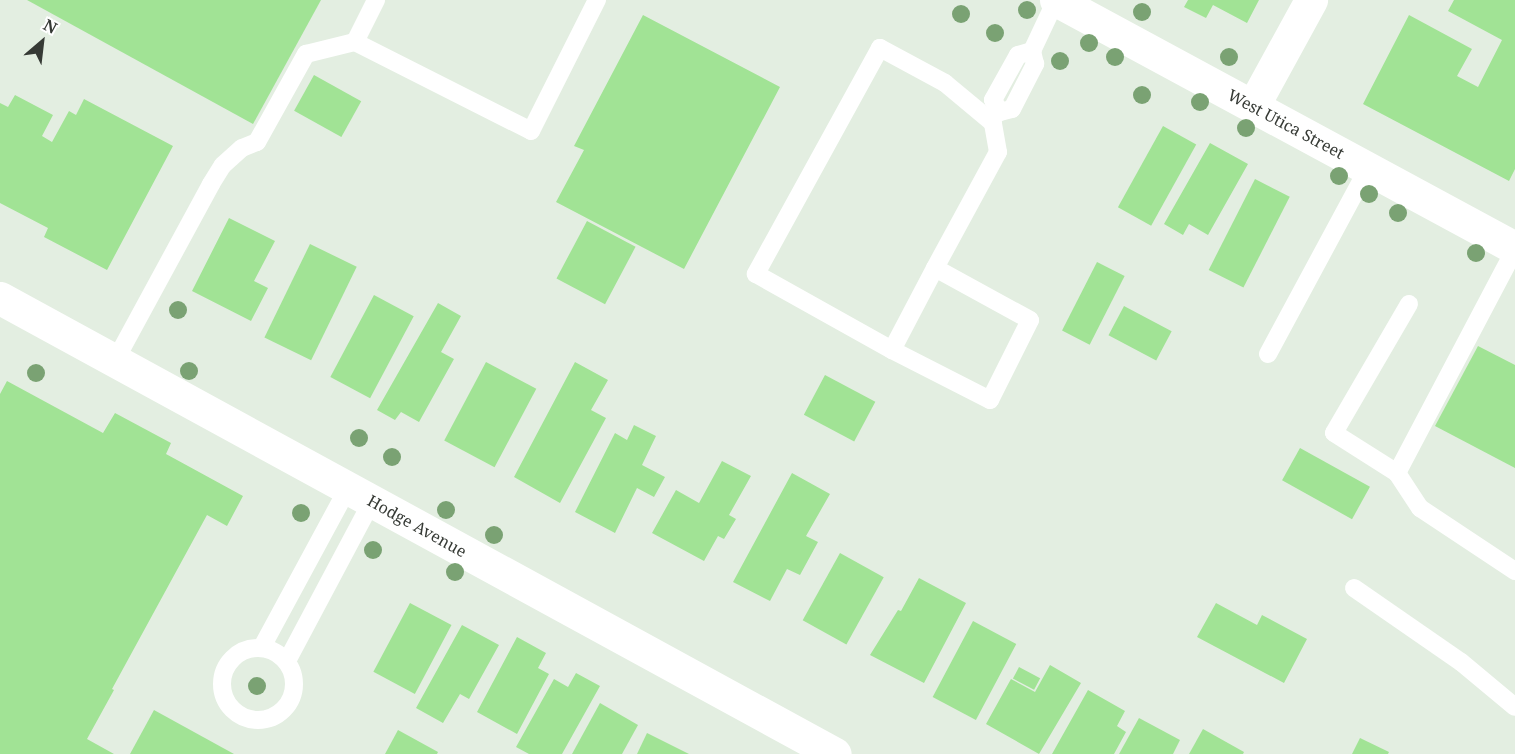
<!DOCTYPE html>
<style>
body{margin:0}
#map{position:relative;width:1515px;height:754px;overflow:hidden;background:#e3eee1;font-family:"Noto Serif",serif}
div>[style]{position:absolute}
[style*='--x']{left:calc(var(--x)*1px);top:calc(var(--y)*1px);width:calc(var(--w)*1px);rotate:calc(var(--a)*1deg)}
.building>*{inset:0;background:#a1e395;transform-origin:0 0}
.lane>*{height:18px;margin:-9px;padding:0 9px;transform-origin:9px;border-radius:9px;background:#fff}
.lane>.ring{margin:-9px;padding:0;box-sizing:content-box;background:none;border:18px solid #fff;border-radius:50%}
.street>*{height:33px;margin:-16.5px;padding:0 16.5px;transform-origin:16.5px;border-radius:16.5px;background:#fff}
.secondary>*{height:33px;margin:-16.5px;padding:0 16.5px;transform-origin:16.5px;border-radius:16.5px;background:#fff}
.trees>*{width:18px;height:18px;margin:-9px;border-radius:50%;background:#7aa273}
span{translate:-50% -50%;white-space:nowrap;text-align:center;line-height:1.15;-webkit-text-stroke:5px #fff;paint-order:stroke}
.street-label{font-size:16px;color:#363a35}
.north{position:absolute;left:12px;top:12px;width:60px;height:60px;-webkit-text-stroke:4px #fff;paint-order:stroke;rotate:28deg;font-size:16px;font-weight:700;line-height:24px;text-align:center;color:#363a35}
.north::after{content:'';display:block;margin:auto;width:21px;height:27px;background:#363a35;clip-path:polygon(50% 0,100% 100%,50% 72%,0 100%)}
</style>
<div id="map">
<div class="building">
<div style="clip-path:polygon(27px 0,321px 0,253px 124px)"></div>
<div style="clip-path:polygon(1188px 0,1259px 0,1247px 23px,1213px 5px,1206px 18px,1184px 7px)"></div>
<div style="clip-path:polygon(1454px 0,1515px 0,1515px 169px,1509px 181px,1363px 104px,1409px 15px,1472px 49px,1457px 76px,1478px 87px,1502px 40px,1448px 11px)"></div>
<div style="clip-path:polygon(643px 15px,780px 87px,684px 269px,556px 202px,584px 150px,574px 146px)"></div>
<div style="left:314px;top:75px;width:54px;height:41px;rotate:29deg"></div>
<div style="clip-path:polygon(15px 95px,53px 115px,42px 136px,52px 142px,69px 111px,76px 115px,84px 99px,173px 146px,107px 270px,44px 237px,48px 228px,0 203px,0 103px,8px 107px)"></div>
<div style="left:1163px;top:126px;width:38px;height:93px;rotate:29deg"></div>
<div style="clip-path:polygon(1210px 143px,1248px 164px,1208px 235px,1189px 224px,1183px 235px,1164px 224px)"></div>
<div style="left:1255px;top:179px;width:39px;height:102px;rotate:27deg"></div>
<div style="clip-path:polygon(229px 218px,275px 241px,254px 281px,268px 288px,251px 321px,192px 291px)"></div>
<div style="left:587px;top:221px;width:55px;height:65px;rotate:28deg"></div>
<div style="left:310px;top:244px;width:52px;height:104px;rotate:26deg"></div>
<div style="left:1097px;top:262px;width:31px;height:77px;rotate:27deg"></div>
<div style="left:374px;top:295px;width:45px;height:93px;rotate:28deg"></div>
<div style="clip-path:polygon(438px 303px,461px 316px,441px 352px,454px 359px,419px 422px,401px 412px,395px 420px,377px 410px)"></div>
<div style="left:1124px;top:306px;width:54px;height:33px;rotate:28deg"></div>
<div style="clip-path:polygon(1478px 346px,1515px 365px,1515px 468px,1435px 426px)"></div>
<div style="left:486px;top:362px;width:57px;height:89px;rotate:28deg"></div>
<div style="clip-path:polygon(575px 362px,608px 380px,591px 410px,606px 418px,560px 503px,514px 477px)"></div>
<div style="left:825px;top:375px;width:57px;height:45px;rotate:28deg"></div>
<div style="clip-path:polygon(7px 381px,103px 433px,115px 413px,171px 443px,166px 454px,243px 496px,227px 526px,207px 515px,112px 689px,114px 690px,87px 739px,114px 754px,0 754px,0 394px)"></div>
<div style="clip-path:polygon(634px 425px,656px 436px,642px 465px,665px 477px,654px 497px,637px 488px,615px 533px,575px 512px,615px 433px,627px 440px)"></div>
<div style="left:1300px;top:448px;width:80px;height:37px;rotate:29deg"></div>
<div style="clip-path:polygon(722px 461px,751px 476px,729px 515px,736px 519px,724px 539px,718px 536px,704px 561px,652px 533px,676px 490px,699px 503px)"></div>
<div style="clip-path:polygon(792px 473px,830px 494px,806px 536px,818px 542px,800px 575px,787px 569px,770px 601px,733px 582px)"></div>
<div style="left:840px;top:553px;width:50px;height:77px;rotate:29deg"></div>
<div style="clip-path:polygon(919px 578px,966px 603px,924px 683px,870px 655px,898px 610px,901px 611px)"></div>
<div style="left:410px;top:603px;width:47px;height:78px;rotate:28deg"></div>
<div style="clip-path:polygon(1216px 603px,1257px 625px,1262px 615px,1307px 639px,1284px 683px,1197px 637px)"></div>
<div style="left:973px;top:621px;width:49px;height:86px;rotate:28deg"></div>
<div style="clip-path:polygon(462px 625px,499px 645px,469px 699px,460px 694px,443px 723px,416px 708px)"></div>
<div style="clip-path:polygon(517px 637px,546px 653px,538px 668px,549px 674px,517px 734px,477px 712px)"></div>
<div style="clip-path:polygon(1050px 665px,1081px 683px,1039px 754px,986px 724px,1011px 679px,1035px 692px)"></div>
<div style="left:1019px;top:667px;width:24px;height:13px;rotate:28deg"></div>
<div style="clip-path:polygon(576px 673px,600px 686px,562px 754px,529px 754px,516px 747px,554px 679px,568px 687px)"></div>
<div style="clip-path:polygon(1088px 690px,1125px 711px,1117px 726px,1126px 732px,1114px 754px,1052px 754px)"></div>
<div style="clip-path:polygon(600px 703px,638px 725px,622px 754px,572px 754px)"></div>
<div style="clip-path:polygon(154px 710px,234px 754px,130px 754px)"></div>
<div style="clip-path:polygon(1139px 718px,1180px 740px,1173px 754px,1119px 754px)"></div>
<div style="clip-path:polygon(1203px 729px,1244px 752px,1243px 754px,1189px 754px)"></div>
<div style="clip-path:polygon(398px 730px,438px 752px,437px 754px,385px 754px)"></div>
<div style="clip-path:polygon(647px 733px,689px 754px,637px 754px)"></div>
<div style="clip-path:polygon(1360px 738px,1389px 752px,1388px 754px,1352px 754px)"></div>
</div>
<div class="lane">
<div style="--x:355;--y:42;--w:47;--a:-63.4"></div>
<div style="--x:1000;--y:112;--w:12;--a:-14"></div>
<div style="--x:1012;--y:109;--w:51;--a:-62.9"></div>
<div style="--x:1035;--y:64;--w:13;--a:-103"></div>
<div style="--x:1032;--y:51;--w:56;--a:-64.8"></div>
<div style="--x:1000;--y:112;--w:14;--a:-120"></div>
<div style="--x:993;--y:100;--w:51;--a:-60.9"></div>
<div style="--x:1018;--y:55;--w:15;--a:-16"></div>
<div style="--x:1409;--y:304;--w:149;--a:120.2"></div>
<div style="--x:1334;--y:433;--w:75;--a:32.4"></div>
<div style="--x:1397;--y:473;--w:253;--a:-62.2"></div>
<div style="--x:892;--y:350;--w:110;--a:27"></div>
<div style="--x:990;--y:400;--w:89;--a:-63.4"></div>
<div style="--x:1030;--y:320;--w:108;--a:-151.3"></div>
<div style="--x:935;--y:268;--w:132;--a:-61.5"></div>
<div style="--x:998;--y:152;--w:29;--a:-100"></div>
<div style="--x:993;--y:123;--w:62;--a:-140.2"></div>
<div style="--x:945;--y:83;--w:74;--a:-151.7"></div>
<div style="--x:880;--y:48;--w:258;--a:118.8"></div>
<div style="--x:756;--y:274;--w:156;--a:29.2"></div>
<div style="--x:892;--y:350;--w:93;--a:-62.3"></div>
<div style="--x:1268;--y:354;--w:211;--a:-61.7"></div>
<div style="--x:115;--y:361;--w:201;--a:-61.5"></div>
<div style="--x:211;--y:184;--w:22;--a:-58"></div>
<div style="--x:223;--y:165;--w:25;--a:-42"></div>
<div style="--x:242;--y:148;--w:16;--a:-22"></div>
<div style="--x:257;--y:142;--w:101;--a:-60.9"></div>
<div style="--x:306;--y:54;--w:50;--a:-13.8"></div>
<div style="--x:355;--y:42;--w:197;--a:26.8"></div>
<div style="--x:531;--y:131;--w:147;--a:-63.3"></div>
<div style="--x:1397;--y:473;--w:42;--a:56.7"></div>
<div style="--x:1420;--y:508;--w:114;--a:33.6"></div>
<div style="--x:1354;--y:588;--w:130;--a:34.7"></div>
<div style="--x:1461;--y:662;--w:70;--a:39.8"></div>
<div style="--x:262;--y:647;--w:181;--a:-61.6"></div>
<div class="ring" style="left:222px;top:648px;width:54px;height:54px"></div>
<div style="--x:287;--y:661;--w:181;--a:-62"></div>
</div>
<div class="street">
<div style="--x:1253;--y:106;--w:121;--a:-61.3"></div>
<div style="--x:0;--y:298;--w:951;--a:28.64"></div>
</div>
<div class="secondary">
<div style="--x:1056;--y:0;--w:522;--a:28.38"></div>
</div>
<div class="trees">
<div style="left:1027px;top:10px"></div>
<div style="left:1142px;top:12px"></div>
<div style="left:961px;top:14px"></div>
<div style="left:995px;top:33px"></div>
<div style="left:1089px;top:43px"></div>
<div style="left:1115px;top:57px"></div>
<div style="left:1229px;top:57px"></div>
<div style="left:1060px;top:61px"></div>
<div style="left:1142px;top:95px"></div>
<div style="left:1200px;top:102px"></div>
<div style="left:1246px;top:128px"></div>
<div style="left:1339px;top:176px"></div>
<div style="left:1369px;top:194px"></div>
<div style="left:1398px;top:213px"></div>
<div style="left:1476px;top:253px"></div>
<div style="left:178px;top:310px"></div>
<div style="left:189px;top:371px"></div>
<div style="left:36px;top:373px"></div>
<div style="left:359px;top:438px"></div>
<div style="left:392px;top:457px"></div>
<div style="left:446px;top:510px"></div>
<div style="left:301px;top:513px"></div>
<div style="left:494px;top:535px"></div>
<div style="left:373px;top:550px"></div>
<div style="left:455px;top:572px"></div>
<div style="left:257px;top:686px"></div>
</div>
<div class="street-label">
<span style="left:1286px;top:124px;rotate:28deg">West Utica Street</span>
<span style="left:417px;top:526px;rotate:29deg">Hodge Avenue</span>
</div>
<div class="north">N</div>
</div>
